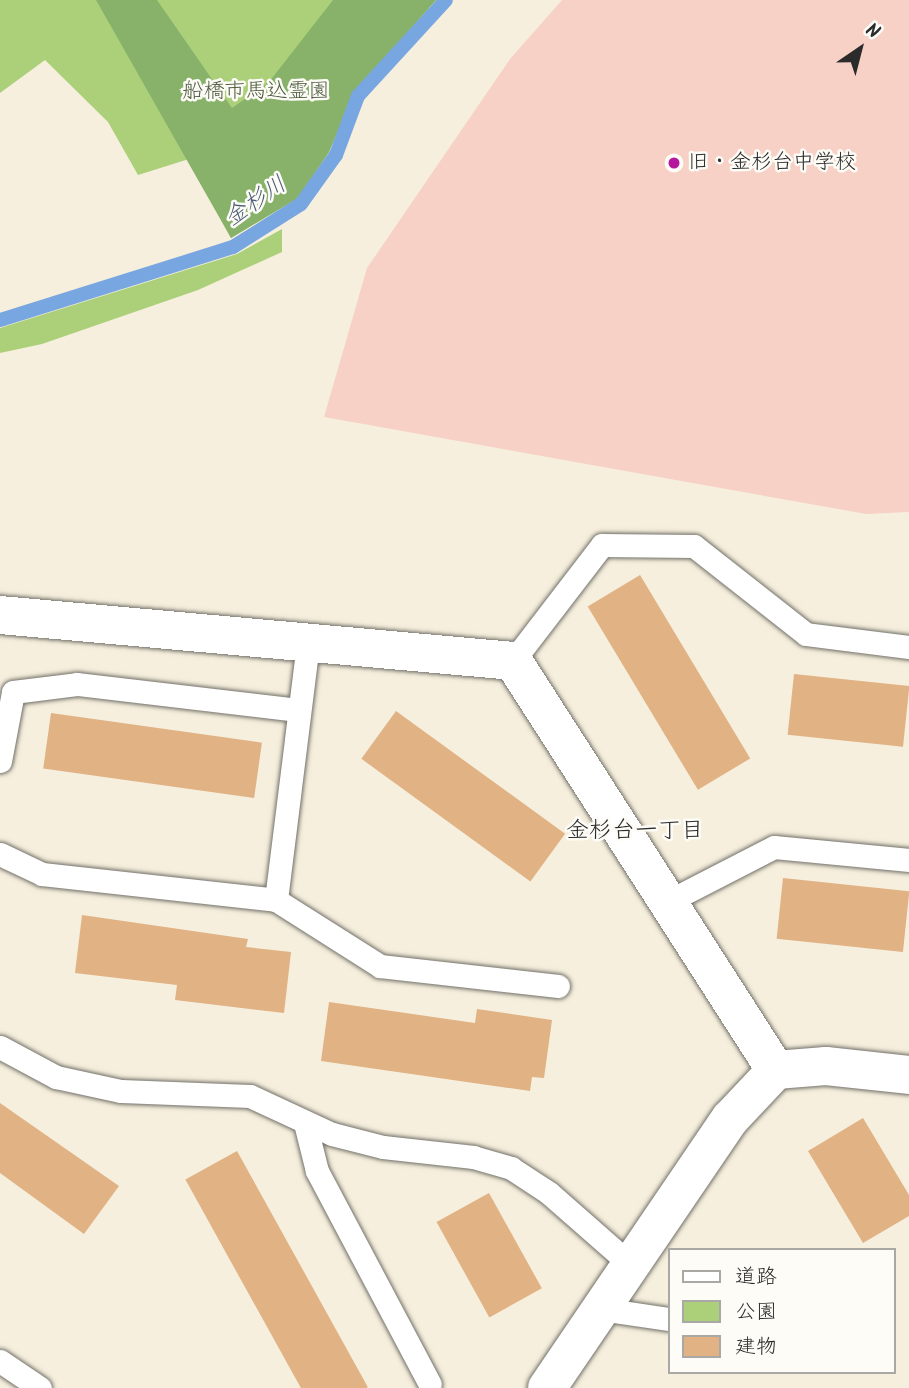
<!DOCTYPE html>
<meta charset="utf-8">
<style>
body{margin:0}
#map{position:relative;width:909px;height:1388px;overflow:hidden;background:#f6efdd;font-family:Kalam,"Klee One",sans-serif}
div>[style]{position:absolute}
[style*='--x']{left:calc(var(--x)*1px);top:calc(var(--y)*1px);width:calc(var(--w)*1px);rotate:calc(var(--a)*1deg)}
.built>*{inset:0;background:#f7d1c6}
.green>*{inset:0;background:#abd079}
.forest>*{inset:0;background:#88b269}
.stream>*{height:14px;margin:-7px;padding:0 7px;transform-origin:7px;border-radius:7px;background:#78a6e1}
.building>*{inset:0;background:#e0b284;transform-origin:0 0}
.roads{filter:drop-shadow(0 0 2px #727069) drop-shadow(0 0 2px #727069)}
.service>*{height:23px;margin:-11.5px;padding:0 11.5px;transform-origin:11.5px;border-radius:11.5px;background:#fff}
.minor>*{height:38px;margin:-19px;padding:0 19px;transform-origin:19px;border-radius:19px;background:#fff}
.dots>*{width:19px;height:19px;translate:-50% -50%;box-sizing:border-box;border:4px solid #fdfcf7;border-radius:50%}
span{translate:-50% -50%;white-space:nowrap;text-align:center;line-height:1.15;-webkit-text-stroke:5px #fdfcf7;paint-order:stroke}
.park-label{font-size:21px;color:#515d42}
.poi-label{font-size:21px;color:#2b2b2b}
.left{translate:0 -50%;text-align:left}
.water-label{font-size:23px;color:#4a5c74;font-style:italic}
.neighbourhood-label{font-size:23px;color:#2b2b2b}
.legend{position:absolute;left:668px;top:1248px;width:228px;height:126px;box-sizing:border-box;background:#fdfcf7;border:2px solid #a9a8a5;margin:0;padding:9px 12px;list-style:none;font-size:21px;color:#2b2b2b}
.legend li{display:flex;align-items:center;gap:14px;height:35px}
.legend b{width:35px;border:2px solid #a9a8a5}
.north{position:absolute;left:825px;top:14px;width:70px;height:70px;-webkit-text-stroke:5px #fdfcf7;paint-order:stroke;rotate:35deg;font-size:19px;font-weight:700;line-height:28px;text-align:center;color:#2b2b2b}
.north::after{content:'';display:block;margin:auto;width:24px;height:32px;background:#2b2b2b;clip-path:polygon(50% 0,100% 100%,50% 72%,0 100%)}
</style>
<div id="map">
<div class="built">
<div style="clip-path:polygon(562px 0,909px 0,909px 512px,866px 514px,324px 417px,367px 268px,510px 59px)"></div>
</div>
<div class="green">
<div style="clip-path:polygon(0 0,436px 0,354px 93px,329px 152px,298px 198px,231px 238px,189px 159px,138px 175px,108px 122px,45px 60px,0 93px)"></div>
<div style="clip-path:polygon(282px 229px,282px 252px,198px 290px,42px 344px,0 353px,0 328px,237px 254px)"></div>
</div>
<div class="forest">
<div style="clip-path:polygon(96px 0,157px 0,232px 108px,269px 82px,333px 0,436px 0,354px 93px,329px 152px,298px 198px,231px 238px)"></div>
</div>
<div class="stream">
<div style="--x:0;--y:320;--w:244;--a:-17.4"></div>
<div style="--x:233;--y:247;--w:80;--a:-32.3"></div>
<div style="--x:301;--y:204;--w:60;--a:-54.5"></div>
<div style="--x:336;--y:155;--w:63;--a:-69.6"></div>
<div style="--x:358;--y:96;--w:130;--a:-47.5"></div>
</div>
<div class="building">
<div style="left:640px;top:575px;width:214px;height:61px;rotate:59deg"></div>
<div style="left:794px;top:674px;width:116px;height:61px;rotate:6deg"></div>
<div style="left:396px;top:711px;width:209px;height:59px;rotate:36deg"></div>
<div style="left:51px;top:713px;width:213px;height:56px;rotate:8deg"></div>
<div style="left:783px;top:878px;width:127px;height:61px;rotate:6deg"></div>
<div style="clip-path:polygon(82px 915px,248px 939px,246px 947px,291px 952px,284px 1013px,175px 1000px,177px 985px,75px 973px)"></div>
<div style="clip-path:polygon(329px 1002px,475px 1023px,477px 1009px,552px 1020px,544px 1078px,532px 1077px,530px 1091px,321px 1061px)"></div>
<div style="clip-path:polygon(0 1103px,119px 1186px,84px 1234px,0 1173px)"></div>
<div style="clip-path:polygon(863px 1118px,909px 1195px,909px 1216px,863px 1243px,808px 1151px)"></div>
<div style="left:237px;top:1151px;width:270px;height:59px;rotate:61deg"></div>
<div style="left:489px;top:1193px;width:109px;height:60px;rotate:61deg"></div>
</div>
<div class="roads">
<div class="service">
<div style="--x:513;--y:661;--w:146;--a:-52.5"></div>
<div style="--x:602;--y:545;--w:92;--a:0.6"></div>
<div style="--x:694;--y:546;--w:142;--a:38.2"></div>
<div style="--x:806;--y:634;--w:104;--a:7.2"></div>
<div style="--x:0;--y:761;--w:70;--a:-79.3"></div>
<div style="--x:13;--y:692;--w:64;--a:-7.1"></div>
<div style="--x:77;--y:684;--w:222;--a:6.7"></div>
<div style="--x:0;--y:854;--w:47;--a:25.5"></div>
<div style="--x:42;--y:874;--w:235;--a:6.3"></div>
<div style="--x:276;--y:900;--w:123;--a:32.4"></div>
<div style="--x:380;--y:966;--w:179;--a:6.4"></div>
<div style="--x:276;--y:900;--w:259;--a:-82.9"></div>
<div style="--x:669;--y:901;--w:118;--a:-27.2"></div>
<div style="--x:774;--y:847;--w:136;--a:5.5"></div>
<div style="--x:0;--y:1047;--w:64;--a:28.2"></div>
<div style="--x:56;--y:1077;--w:66;--a:12.2"></div>
<div style="--x:121;--y:1091;--w:129;--a:2.2"></div>
<div style="--x:250;--y:1096;--w:90;--a:24.9"></div>
<div style="--x:332;--y:1134;--w:53;--a:14.3"></div>
<div style="--x:383;--y:1147;--w:91;--a:6.3"></div>
<div style="--x:473;--y:1157;--w:40;--a:16"></div>
<div style="--x:511;--y:1168;--w:45;--a:33.3"></div>
<div style="--x:549;--y:1193;--w:109;--a:41.3"></div>
<div style="--x:305;--y:1123;--w:49;--a:76"></div>
<div style="--x:317;--y:1171;--w:241;--a:62.1"></div>
<div style="--x:601;--y:1309;--w:69;--a:8.4"></div>
<div style="--x:0;--y:1361;--w:48;--a:34"></div>
</div>
<div class="minor">
<div style="--x:0;--y:615;--w:515;--a:5.12"></div>
<div style="--x:513;--y:661;--w:486;--a:57.3"></div>
<div style="--x:547;--y:1388;--w:325;--a:-55.8"></div>
<div style="--x:730;--y:1119;--w:67;--a:-46.8"></div>
<div style="--x:776;--y:1070;--w:50;--a:-4.6"></div>
<div style="--x:826;--y:1066;--w:83;--a:6.2"></div>
</div>
</div>
<div class="dots">
<div style="left:674px;top:163px;background:#b5179e"></div>
</div>
<div class="park-label">
<span style="left:256px;top:92px">船橋市馬込霊園</span>
</div>
<div class="poi-label">
<span class="left" style="left:688px;top:163px">旧・金杉台中学校</span>
</div>
<div class="water-label">
<span style="left:256px;top:202px;rotate:-35deg">金杉川</span>
</div>
<div class="neighbourhood-label">
<span style="left:635px;top:831px">金杉台一丁目</span>
</div>
<ul class="legend">
<li><b style="height:9px;background:#fff"></b>道路</li>
<li><b style="height:19px;background:#abd079"></b>公園</li>
<li><b style="height:19px;background:#e0b284"></b>建物</li>
</ul>
<div class="north">N</div>
</div>
